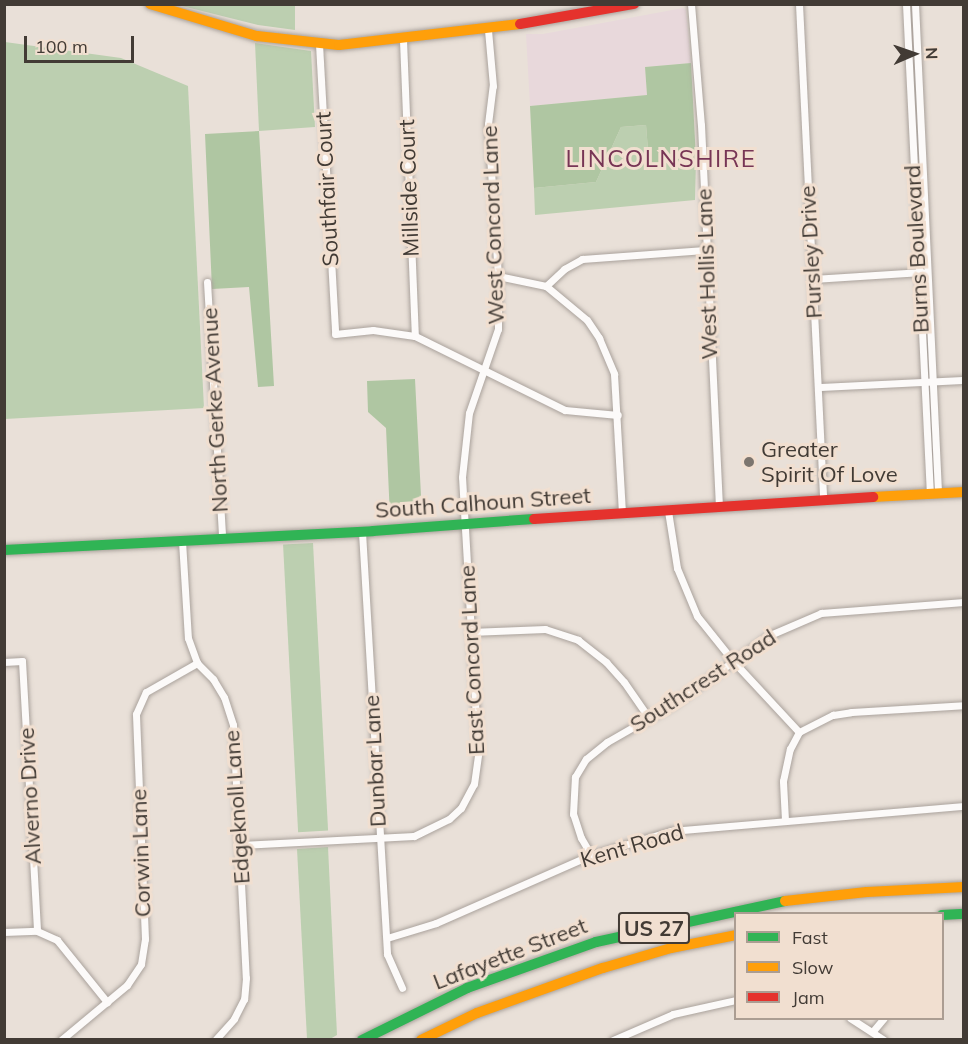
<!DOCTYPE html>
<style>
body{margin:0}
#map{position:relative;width:968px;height:1044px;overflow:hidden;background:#e9e0d8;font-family:Mulish,sans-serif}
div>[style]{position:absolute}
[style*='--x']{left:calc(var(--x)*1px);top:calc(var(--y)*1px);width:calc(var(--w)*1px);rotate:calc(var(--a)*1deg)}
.commercial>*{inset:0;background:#e8d8db}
.green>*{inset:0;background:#bccfb0;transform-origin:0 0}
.forest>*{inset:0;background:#afc6a2}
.roads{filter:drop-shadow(0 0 2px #aaa29c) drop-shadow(0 0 2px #aaa29c)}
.street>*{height:7px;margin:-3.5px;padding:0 3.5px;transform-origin:3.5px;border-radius:3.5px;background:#fcfaf9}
.fast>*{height:10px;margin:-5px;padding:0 5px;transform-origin:5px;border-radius:5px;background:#30b455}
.slow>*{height:10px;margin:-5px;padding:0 5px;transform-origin:5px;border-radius:5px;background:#ff9f0a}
.jam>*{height:10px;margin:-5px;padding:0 5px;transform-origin:5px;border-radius:5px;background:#e5322d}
.dots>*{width:16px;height:16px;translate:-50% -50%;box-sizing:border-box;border:3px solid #f1dfd0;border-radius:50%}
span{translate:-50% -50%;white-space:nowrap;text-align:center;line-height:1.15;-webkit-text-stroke:6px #f1dfd0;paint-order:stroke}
.shield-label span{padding:2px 4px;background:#f1dfd0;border:2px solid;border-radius:4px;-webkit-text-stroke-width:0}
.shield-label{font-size:21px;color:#423b35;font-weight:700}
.street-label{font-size:22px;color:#423b35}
.poi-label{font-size:22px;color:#423b35}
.left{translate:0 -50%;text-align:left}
.neighbourhood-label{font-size:24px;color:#773555;letter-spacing:1.5px}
.frame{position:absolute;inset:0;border:6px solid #423b35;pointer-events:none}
.legend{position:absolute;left:734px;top:912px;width:210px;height:108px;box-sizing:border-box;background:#f1dfd0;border:2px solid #ab9d92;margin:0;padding:8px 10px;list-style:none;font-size:18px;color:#423b35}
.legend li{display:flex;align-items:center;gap:12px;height:30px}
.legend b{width:30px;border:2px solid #ab9d92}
.north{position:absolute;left:884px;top:24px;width:60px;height:60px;-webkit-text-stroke:4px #f1dfd0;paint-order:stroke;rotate:88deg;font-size:16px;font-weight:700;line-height:24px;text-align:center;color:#423b35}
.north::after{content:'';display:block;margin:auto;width:21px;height:27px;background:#423b35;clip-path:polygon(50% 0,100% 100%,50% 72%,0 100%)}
.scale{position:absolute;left:24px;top:36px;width:110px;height:27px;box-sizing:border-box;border:3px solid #423b35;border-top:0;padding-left:8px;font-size:18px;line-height:21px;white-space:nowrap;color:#423b35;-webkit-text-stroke:4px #f1dfd0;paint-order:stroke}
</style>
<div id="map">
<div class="commercial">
<div style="clip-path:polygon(683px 8px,686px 10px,691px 63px,645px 67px,647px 95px,530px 106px,526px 34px,543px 34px)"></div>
</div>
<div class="green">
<div style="clip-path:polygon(178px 5px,295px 5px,295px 30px,258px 25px)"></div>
<div style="clip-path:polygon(5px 42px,121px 58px,188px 86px,204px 408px,5px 419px)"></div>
<div style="clip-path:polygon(255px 43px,311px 51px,315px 127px,259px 131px)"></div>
<div style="clip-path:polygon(646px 125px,649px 163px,696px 159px,695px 200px,535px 215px,534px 188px,596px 182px,621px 127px)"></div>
<div style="left:313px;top:543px;width:288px;height:30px;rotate:87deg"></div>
<div style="clip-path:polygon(328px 847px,337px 1035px,330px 1039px,307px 1039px,297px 849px)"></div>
</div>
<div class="forest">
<div style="clip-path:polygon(691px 63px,696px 159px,649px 163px,646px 125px,621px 127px,596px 182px,534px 188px,530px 106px,647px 95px,645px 67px)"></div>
<div style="clip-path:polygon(259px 131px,274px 386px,258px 387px,249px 287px,212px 289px,205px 134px)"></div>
<div style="clip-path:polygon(415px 379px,422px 515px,390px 517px,386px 428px,368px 412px,367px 381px)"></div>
</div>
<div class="roads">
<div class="street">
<div style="--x:691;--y:4;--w:121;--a:85.3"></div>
<div style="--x:701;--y:125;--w:383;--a:87.3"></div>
<div style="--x:799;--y:4;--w:497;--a:87.2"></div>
<div style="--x:906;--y:4;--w:490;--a:87.2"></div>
<div style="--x:915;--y:4;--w:490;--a:87.3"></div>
<div style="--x:403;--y:40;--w:296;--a:87.7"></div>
<div style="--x:319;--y:44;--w:290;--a:86.8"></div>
<div style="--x:335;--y:334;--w:38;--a:-6"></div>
<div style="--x:373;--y:330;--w:42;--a:8.1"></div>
<div style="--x:415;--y:336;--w:167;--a:26.3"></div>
<div style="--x:565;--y:410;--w:53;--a:5.4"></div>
<div style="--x:498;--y:276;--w:49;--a:11.8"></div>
<div style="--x:546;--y:286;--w:53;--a:39.7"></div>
<div style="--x:587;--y:320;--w:22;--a:56"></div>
<div style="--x:599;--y:338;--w:39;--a:67"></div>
<div style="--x:614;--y:374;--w:138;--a:86.7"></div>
<div style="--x:813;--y:279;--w:109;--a:-3.7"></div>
<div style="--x:207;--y:282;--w:256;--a:86.6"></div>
<div style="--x:546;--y:286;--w:25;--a:-43"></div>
<div style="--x:564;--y:269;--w:21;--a:-29"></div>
<div style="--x:582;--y:259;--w:123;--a:-4.2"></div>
<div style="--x:819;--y:387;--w:145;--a:-2.8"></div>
<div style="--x:668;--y:511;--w:58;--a:81"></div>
<div style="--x:677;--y:568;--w:52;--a:67.4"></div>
<div style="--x:697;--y:616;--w:58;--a:51.3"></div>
<div style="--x:733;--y:661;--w:97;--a:47.1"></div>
<div style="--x:362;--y:532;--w:423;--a:86.6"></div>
<div style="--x:387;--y:954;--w:37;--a:66"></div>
<div style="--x:182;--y:541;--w:97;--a:86.5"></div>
<div style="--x:188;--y:638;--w:27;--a:70"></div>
<div style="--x:197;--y:663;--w:23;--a:45"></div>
<div style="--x:213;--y:679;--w:21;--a:59"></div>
<div style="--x:224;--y:697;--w:29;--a:72"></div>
<div style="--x:233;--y:725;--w:253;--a:87.1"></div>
<div style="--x:246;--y:978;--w:21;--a:95"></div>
<div style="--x:244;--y:999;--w:22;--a:117"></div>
<div style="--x:234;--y:1019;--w:28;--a:132"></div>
<div style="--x:470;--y:632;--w:75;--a:-2.3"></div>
<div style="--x:545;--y:629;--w:35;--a:18"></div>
<div style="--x:578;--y:640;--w:36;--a:38"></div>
<div style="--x:606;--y:662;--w:27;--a:48"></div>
<div style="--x:624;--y:682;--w:44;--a:55.2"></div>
<div style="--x:4;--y:662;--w:18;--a:-3"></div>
<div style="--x:22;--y:661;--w:270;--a:86.8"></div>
<div style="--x:785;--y:820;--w:39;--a:-93"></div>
<div style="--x:783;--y:781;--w:33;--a:-78"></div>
<div style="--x:790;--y:749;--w:19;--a:-62"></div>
<div style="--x:799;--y:732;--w:38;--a:-27"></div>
<div style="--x:833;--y:715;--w:18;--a:-9"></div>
<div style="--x:851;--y:712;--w:113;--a:-3.5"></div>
<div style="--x:241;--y:845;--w:173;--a:-3"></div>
<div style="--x:414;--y:836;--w:39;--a:-26"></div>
<div style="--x:449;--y:819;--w:16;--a:-43"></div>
<div style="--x:461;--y:808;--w:27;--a:-62"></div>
<div style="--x:474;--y:784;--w:30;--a:-82"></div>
<div style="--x:478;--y:754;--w:277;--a:-93.3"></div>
<div style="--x:462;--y:477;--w:64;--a:-83.8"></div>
<div style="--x:469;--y:413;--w:89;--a:-71"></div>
<div style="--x:498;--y:329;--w:53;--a:-90"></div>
<div style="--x:498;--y:276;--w:152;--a:-93.8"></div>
<div style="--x:488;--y:124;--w:38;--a:-83"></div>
<div style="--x:493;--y:86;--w:56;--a:-95.1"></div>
<div style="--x:591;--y:855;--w:20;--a:-120"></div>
<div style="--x:581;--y:838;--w:25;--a:-108"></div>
<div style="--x:573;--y:814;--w:37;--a:-87"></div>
<div style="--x:575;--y:777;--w:21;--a:-59"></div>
<div style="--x:586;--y:759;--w:27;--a:-39"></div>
<div style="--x:607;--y:742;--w:76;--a:-29.9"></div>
<div style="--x:673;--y:704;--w:119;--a:-35.4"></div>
<div style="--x:770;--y:635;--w:56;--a:-23.3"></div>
<div style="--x:821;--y:613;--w:143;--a:-4.4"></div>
<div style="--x:4;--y:932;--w:33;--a:-2"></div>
<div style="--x:37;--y:931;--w:22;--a:24"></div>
<div style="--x:57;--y:940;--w:80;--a:51.1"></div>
<div style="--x:387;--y:938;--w:51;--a:-17"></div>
<div style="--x:436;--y:923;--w:169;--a:-23.7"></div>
<div style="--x:591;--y:855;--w:84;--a:-16.7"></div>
<div style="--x:671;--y:831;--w:294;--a:-4.9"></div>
<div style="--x:850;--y:1018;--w:40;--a:32.9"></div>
<div style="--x:873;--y:1031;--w:17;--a:-50"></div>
<div style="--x:61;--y:1040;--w:86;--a:-39.8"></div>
<div style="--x:127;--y:985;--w:25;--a:-56"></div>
<div style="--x:141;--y:964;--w:25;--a:-81"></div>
<div style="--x:145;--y:939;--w:225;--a:-92.3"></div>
<div style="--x:136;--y:714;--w:24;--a:-66"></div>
<div style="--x:146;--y:692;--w:59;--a:-29.6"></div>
<div style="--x:613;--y:1040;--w:65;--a:-23.4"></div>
<div style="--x:673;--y:1014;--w:65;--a:-12.5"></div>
</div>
<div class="fast">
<div style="--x:4;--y:550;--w:369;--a:-2.9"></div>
<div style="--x:373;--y:531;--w:161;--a:-4.3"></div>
<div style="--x:942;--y:915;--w:22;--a:-3"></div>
<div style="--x:362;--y:1040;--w:117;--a:-26.3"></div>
<div style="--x:467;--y:988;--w:137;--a:-19.6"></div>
<div style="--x:596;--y:942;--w:193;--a:-12.2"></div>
</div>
<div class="slow">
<div style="--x:150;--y:4;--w:112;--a:16.7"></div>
<div style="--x:257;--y:36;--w:82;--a:6.3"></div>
<div style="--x:339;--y:45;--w:182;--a:-6.6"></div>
<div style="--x:873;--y:497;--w:91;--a:-3.1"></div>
<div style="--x:785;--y:901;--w:82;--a:-6.3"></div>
<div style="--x:867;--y:892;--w:97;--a:-3"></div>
<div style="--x:421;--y:1040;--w:62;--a:-25.7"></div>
<div style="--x:477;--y:1013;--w:134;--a:-19.7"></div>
<div style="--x:603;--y:968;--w:71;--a:-16.4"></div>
<div style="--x:671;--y:948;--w:66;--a:-11.3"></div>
</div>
<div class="jam">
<div style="--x:520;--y:24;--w:116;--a:-10"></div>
<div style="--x:534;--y:519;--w:340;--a:-3.7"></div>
</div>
</div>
<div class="dots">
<div style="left:749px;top:462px;background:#7c756e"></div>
</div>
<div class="shield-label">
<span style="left:654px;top:928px">US 27</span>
</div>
<div class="street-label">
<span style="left:409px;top:188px;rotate:-92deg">Millside Court</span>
<span style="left:327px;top:189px;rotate:-93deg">Southfair Court</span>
<span style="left:493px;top:225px;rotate:-92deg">West Concord Lane</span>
<span style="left:917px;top:249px;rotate:-93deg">Burns Boulevard</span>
<span style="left:811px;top:252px;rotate:-93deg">Pursley Drive</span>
<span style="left:707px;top:274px;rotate:-92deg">West Hollis Lane</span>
<span style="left:215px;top:410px;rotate:-93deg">North Gerke Avenue</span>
<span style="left:483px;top:503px;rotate:-4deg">South Calhoun Street</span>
<span style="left:472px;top:660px;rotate:-93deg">East Concord Lane</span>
<span style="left:703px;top:681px;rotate:-33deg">Southcrest Road</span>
<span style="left:375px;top:761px;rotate:-93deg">Dunbar Lane</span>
<span style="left:30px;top:796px;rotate:-93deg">Alverno Drive</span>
<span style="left:237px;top:807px;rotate:-94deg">Edgeknoll Lane</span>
<span style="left:632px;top:846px;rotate:-16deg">Kent Road</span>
<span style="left:141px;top:853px;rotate:-92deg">Corwin Lane</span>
<span style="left:510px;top:954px;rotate:-21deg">Lafayette Street</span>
</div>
<div class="poi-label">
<span class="left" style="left:761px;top:462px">Greater<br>Spirit Of Love</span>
</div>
<div class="neighbourhood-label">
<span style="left:661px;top:159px">LINCOLNSHIRE</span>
</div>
<div class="frame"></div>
<ul class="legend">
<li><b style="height:8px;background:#30b455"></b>Fast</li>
<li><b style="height:8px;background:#ff9f0a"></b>Slow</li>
<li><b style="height:8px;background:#e5322d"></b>Jam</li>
</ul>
<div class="north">N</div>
<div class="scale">100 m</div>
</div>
